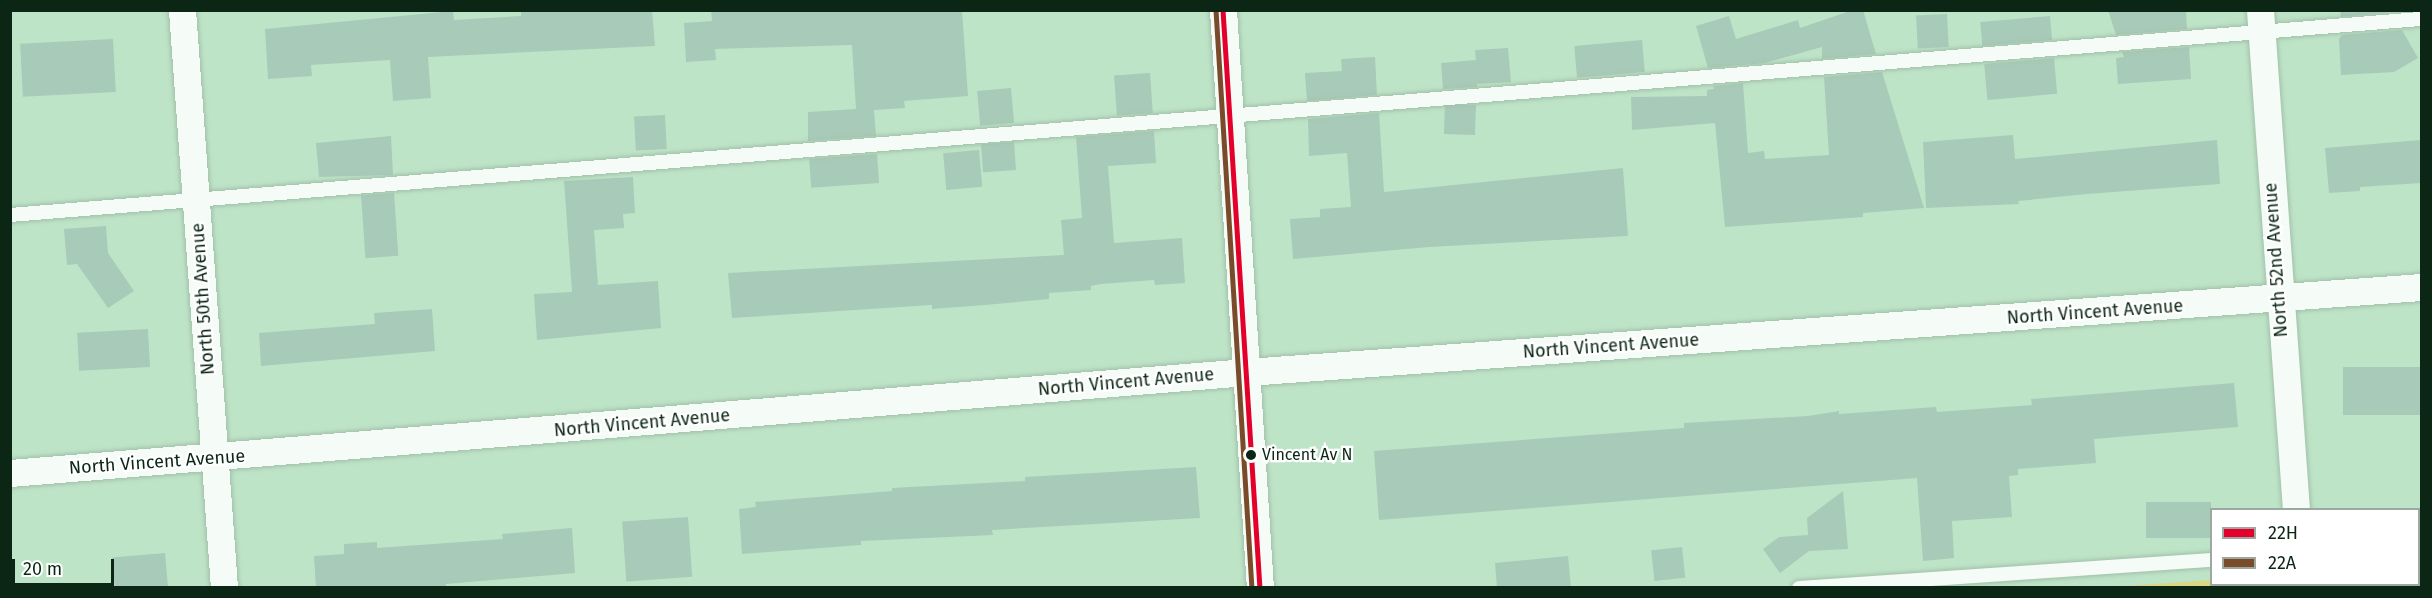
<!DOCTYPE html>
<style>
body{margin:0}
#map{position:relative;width:2432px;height:598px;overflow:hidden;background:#bee4c7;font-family:"Fira Sans",sans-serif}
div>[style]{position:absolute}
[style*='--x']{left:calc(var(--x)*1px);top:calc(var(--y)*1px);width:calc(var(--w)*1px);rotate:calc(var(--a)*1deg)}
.green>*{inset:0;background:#dcd785}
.building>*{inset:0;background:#a8cab8;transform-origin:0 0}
.roads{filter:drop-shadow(0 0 2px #a2c0a9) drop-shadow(0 0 2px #a2c0a9)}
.lane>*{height:14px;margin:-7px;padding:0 7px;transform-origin:7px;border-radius:7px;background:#f5fbf7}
.street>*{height:27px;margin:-13.5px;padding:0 13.5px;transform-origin:13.5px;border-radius:13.5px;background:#f5fbf7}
.bus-1>*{height:4.5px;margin:-2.25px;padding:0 2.25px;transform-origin:2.25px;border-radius:2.25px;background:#e4002b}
.bus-2>*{height:4.5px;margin:-2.25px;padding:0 2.25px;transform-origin:2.25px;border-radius:2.25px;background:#7a4b2a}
.dots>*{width:16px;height:16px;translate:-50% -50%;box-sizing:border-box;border:3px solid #fff;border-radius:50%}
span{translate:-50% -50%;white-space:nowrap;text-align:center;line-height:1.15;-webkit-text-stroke:4.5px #fff;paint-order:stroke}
.bus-label{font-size:16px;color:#0b2614}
.left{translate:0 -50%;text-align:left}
.street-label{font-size:18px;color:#0b2614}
.frame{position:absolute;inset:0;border:12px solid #0b2614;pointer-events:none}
.legend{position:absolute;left:2210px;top:508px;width:210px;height:78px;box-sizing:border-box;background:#fff;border:2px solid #9da8a1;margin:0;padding:8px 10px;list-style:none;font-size:18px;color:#0b2614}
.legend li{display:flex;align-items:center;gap:12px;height:30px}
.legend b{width:30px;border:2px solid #9da8a1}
.scale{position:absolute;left:12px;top:559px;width:102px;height:27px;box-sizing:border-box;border:3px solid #0b2614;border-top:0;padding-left:8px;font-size:18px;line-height:21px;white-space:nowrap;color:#0b2614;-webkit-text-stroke:4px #fff;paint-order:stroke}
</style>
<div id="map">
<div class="green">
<div style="clip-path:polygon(2211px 580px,2212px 584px,2275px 587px,2110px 587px)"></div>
</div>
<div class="building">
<div style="clip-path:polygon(521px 10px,652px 10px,655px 46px,428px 57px,431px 98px,393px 101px,390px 60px,311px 65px,312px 76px,268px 79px,265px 29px,453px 11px,454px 20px,521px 16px)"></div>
<div style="clip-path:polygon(711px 10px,962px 10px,968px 96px,904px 101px,905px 108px,874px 110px,876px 136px,808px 141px,808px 112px,856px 109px,852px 45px,715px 49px,716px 60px,686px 62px,684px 23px,712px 21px)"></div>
<div style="clip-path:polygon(1853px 10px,1863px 10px,1876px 54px,1822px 59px,1822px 47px,1765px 63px,1708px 68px,1696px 26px,1729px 16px,1736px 39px,1798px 20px,1800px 28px)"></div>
<div style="clip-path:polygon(2108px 10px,2186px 10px,2187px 29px,2116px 35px)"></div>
<div style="clip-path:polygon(2340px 10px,2392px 10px,2393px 12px,2341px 17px)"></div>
<div style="left:1947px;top:14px;width:33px;height:31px;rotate:87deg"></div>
<div style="left:2050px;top:16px;width:24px;height:70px;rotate:85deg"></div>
<div style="clip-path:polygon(2402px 30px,2418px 58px,2394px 72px,2341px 75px,2339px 39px,2342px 35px)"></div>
<div style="left:113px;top:39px;width:53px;height:93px;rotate:87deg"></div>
<div style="left:1642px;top:40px;width:32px;height:68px;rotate:85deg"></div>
<div style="clip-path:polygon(2189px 47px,2191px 79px,2118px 84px,2116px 58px,2124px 57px,2122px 52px)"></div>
<div style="clip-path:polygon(1508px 48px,1511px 82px,1477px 84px,1477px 80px,1477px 87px,1443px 89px,1441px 63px,1476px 60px,1475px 50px)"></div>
<div style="clip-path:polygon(1375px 57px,1377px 95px,1307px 101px,1305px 73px,1342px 71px,1341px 59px)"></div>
<div style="left:2054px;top:58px;width:36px;height:70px;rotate:85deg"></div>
<div style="clip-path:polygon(1882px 72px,1924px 208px,1863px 213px,1863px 217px,1725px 227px,1715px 123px,1632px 130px,1631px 97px,1707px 96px,1707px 90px,1714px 89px,1713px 86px,1743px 83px,1748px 153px,1764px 151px,1765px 159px,1829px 155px,1824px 77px)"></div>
<div style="left:1150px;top:73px;width:40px;height:36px;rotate:86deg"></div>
<div style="left:1011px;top:88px;width:35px;height:34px;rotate:85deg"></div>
<div style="left:1476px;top:105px;width:30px;height:31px;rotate:92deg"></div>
<div style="clip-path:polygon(1379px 113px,1384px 192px,1623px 168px,1628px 236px,1429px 247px,1293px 259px,1290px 219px,1320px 217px,1320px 209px,1351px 207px,1347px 153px,1309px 156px,1308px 119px)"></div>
<div style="left:665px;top:115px;width:34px;height:31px;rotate:87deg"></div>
<div style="clip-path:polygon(1154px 131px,1156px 163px,1108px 166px,1114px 243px,1182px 238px,1185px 283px,1155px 285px,1154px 280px,1101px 284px,1091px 286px,1091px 290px,1049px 293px,1049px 299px,985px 305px,932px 309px,932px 305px,732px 318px,728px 273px,1064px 255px,1061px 220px,1082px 218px,1076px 137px)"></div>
<div style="clip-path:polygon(2013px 135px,2015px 159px,2217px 140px,2220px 184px,2087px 194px,2018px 201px,2019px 204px,1926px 208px,1923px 142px)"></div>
<div style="clip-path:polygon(391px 136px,393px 175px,319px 177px,316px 143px)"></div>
<div style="clip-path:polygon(2421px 140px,2421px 183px,2360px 187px,2360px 191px,2329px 193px,2325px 148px)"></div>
<div style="left:1014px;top:142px;width:28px;height:33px;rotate:86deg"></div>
<div style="left:979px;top:150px;width:37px;height:36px;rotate:85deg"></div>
<div style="left:877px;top:154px;width:29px;height:68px;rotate:86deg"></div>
<div style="clip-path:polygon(633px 177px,635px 213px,623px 214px,624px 228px,594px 230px,598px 285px,658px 281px,661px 328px,537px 340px,534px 294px,572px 292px,564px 181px)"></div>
<div style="left:394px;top:193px;width:63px;height:33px;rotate:86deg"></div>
<div style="clip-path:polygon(106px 226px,108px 253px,134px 291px,108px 308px,77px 264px,67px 265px,64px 229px)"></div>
<div style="clip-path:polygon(432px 309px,435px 351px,261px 366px,259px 333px,375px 324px,374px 313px)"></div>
<div style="left:148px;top:329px;width:38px;height:71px;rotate:87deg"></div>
<div style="left:2421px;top:367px;width:48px;height:78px;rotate:90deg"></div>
<div style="clip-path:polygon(2234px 383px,2238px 427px,2094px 439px,2096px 463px,2018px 469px,2018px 475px,2009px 476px,2012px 517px,1952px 521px,1954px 558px,1923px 561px,1917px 478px,1379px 520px,1374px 451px,1684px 428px,1684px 423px,1808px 416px,1839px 411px,1839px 414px,1936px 407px,1937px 412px,2032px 405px,2031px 399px)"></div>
<div style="clip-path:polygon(1196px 467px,1200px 518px,992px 530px,993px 535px,861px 541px,861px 545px,742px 554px,739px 509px,756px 507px,755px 502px,892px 491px,892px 488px,1025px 481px,1025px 477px)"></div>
<div style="clip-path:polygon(1843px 491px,1848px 549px,1809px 551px,1780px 573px,1763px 549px,1779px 537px,1808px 535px,1807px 518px)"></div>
<div style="left:2211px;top:502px;width:36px;height:65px;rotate:90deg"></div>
<div style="left:688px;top:517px;width:60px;height:66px;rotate:86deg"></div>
<div style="clip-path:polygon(572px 528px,575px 573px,446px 584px,446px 588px,316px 588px,314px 556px,344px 554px,344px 544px,377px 542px,377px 548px,503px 539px,502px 534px)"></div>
<div style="left:1682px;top:547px;width:31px;height:31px;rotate:84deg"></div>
<div style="left:165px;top:553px;width:35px;height:53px;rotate:85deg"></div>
<div style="clip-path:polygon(1568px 556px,1571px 588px,1497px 588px,1495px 563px)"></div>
</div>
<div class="roads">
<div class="lane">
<div style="--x:10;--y:215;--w:2420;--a:-4.65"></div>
<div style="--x:2418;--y:539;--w:4;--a:0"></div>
<div style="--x:1799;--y:588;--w:414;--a:-3.9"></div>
</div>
<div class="street">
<div style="--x:182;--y:10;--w:580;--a:85.84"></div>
<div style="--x:1223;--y:10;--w:579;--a:86.34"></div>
<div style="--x:2260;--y:10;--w:501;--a:85.88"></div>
<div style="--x:10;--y:473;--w:1241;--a:-4.67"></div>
<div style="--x:1247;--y:372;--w:1178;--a:-4.14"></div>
<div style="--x:2302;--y:584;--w:4;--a:90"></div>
</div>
</div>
<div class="bus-1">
<div style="--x:1223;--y:10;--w:579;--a:86.34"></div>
</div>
<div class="bus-2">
<div style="--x:1216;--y:10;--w:579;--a:86.44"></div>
</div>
<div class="dots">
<div style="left:1251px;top:455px;background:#0b2614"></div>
</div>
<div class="bus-label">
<span class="left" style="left:1262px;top:455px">Vincent Av N</span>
</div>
<div class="street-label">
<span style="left:2276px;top:260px;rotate:-94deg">North 52nd Avenue</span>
<span style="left:203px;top:299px;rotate:-94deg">North 50th Avenue</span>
<span style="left:2095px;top:312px;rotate:-4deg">North Vincent Avenue</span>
<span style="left:1611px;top:346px;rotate:-4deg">North Vincent Avenue</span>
<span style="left:1126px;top:382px;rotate:-5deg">North Vincent Avenue</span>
<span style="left:642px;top:423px;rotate:-5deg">North Vincent Avenue</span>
<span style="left:157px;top:462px;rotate:-4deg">North Vincent Avenue</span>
</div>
<div class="frame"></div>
<ul class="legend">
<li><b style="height:8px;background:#e4002b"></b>22H</li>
<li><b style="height:8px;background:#7a4b2a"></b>22A</li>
</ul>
<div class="scale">20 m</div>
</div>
